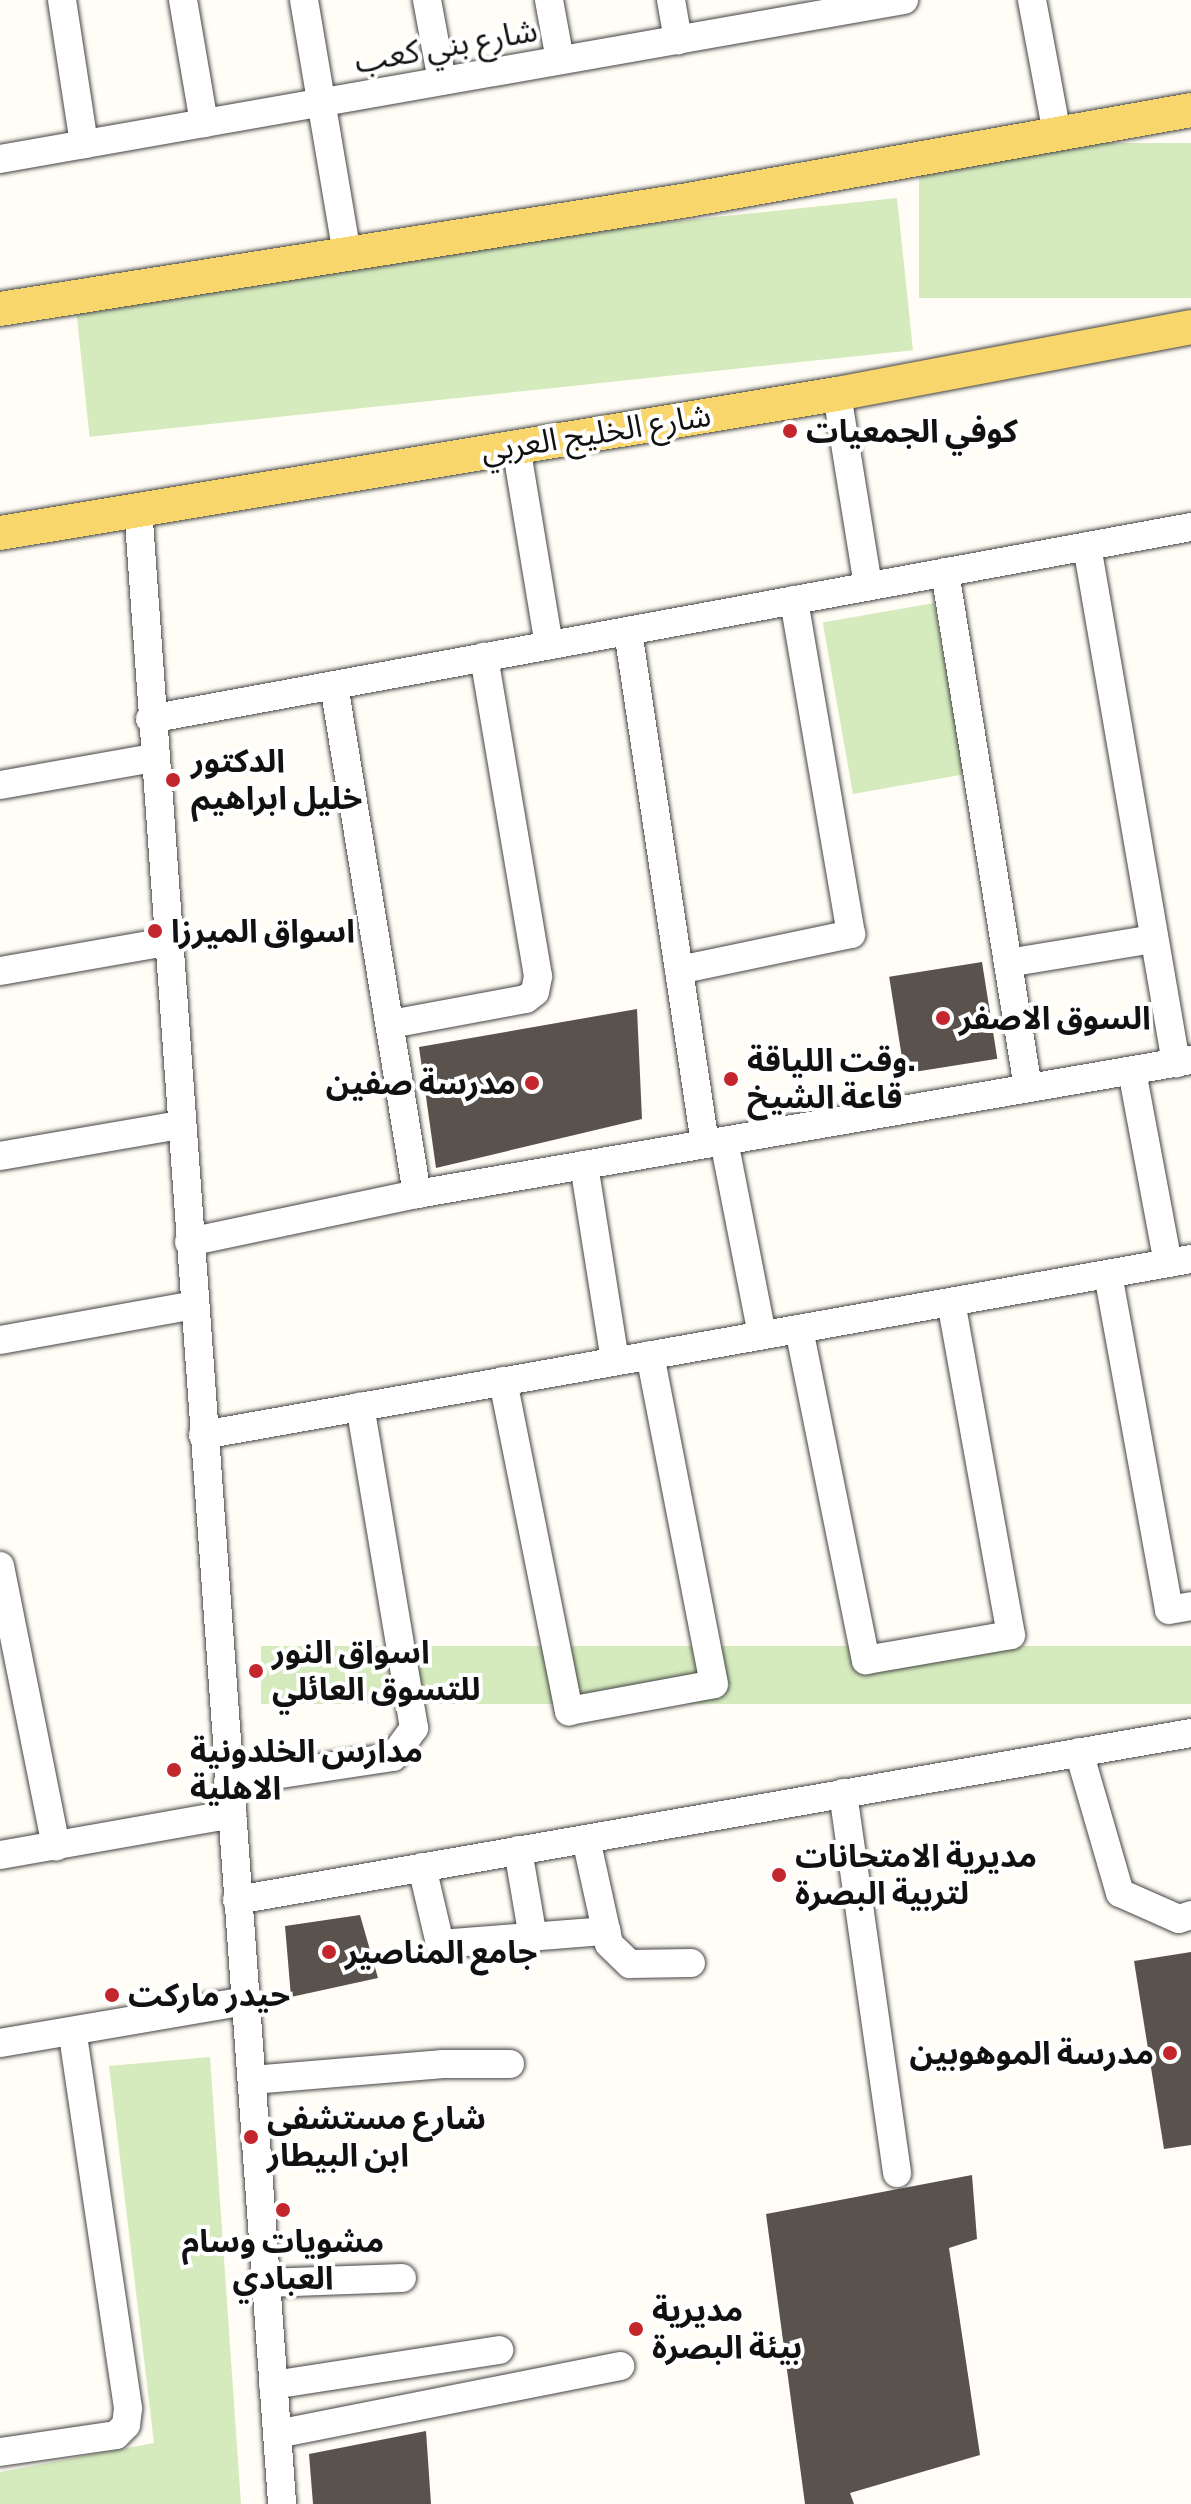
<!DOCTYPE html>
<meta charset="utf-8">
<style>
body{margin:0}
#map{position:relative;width:1191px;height:2504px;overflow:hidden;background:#fffdf5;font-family:"Zilla Slab","Noto Sans Arabic",serif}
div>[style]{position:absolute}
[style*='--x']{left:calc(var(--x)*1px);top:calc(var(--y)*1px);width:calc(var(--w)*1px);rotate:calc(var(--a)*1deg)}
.green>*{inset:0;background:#d5ebbd;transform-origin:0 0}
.building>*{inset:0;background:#5a524d;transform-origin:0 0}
.roads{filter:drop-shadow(0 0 2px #444) drop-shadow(0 0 2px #444)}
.minor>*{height:28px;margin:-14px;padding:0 14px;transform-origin:14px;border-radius:14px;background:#fff}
.major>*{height:34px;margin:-17px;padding:0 17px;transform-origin:17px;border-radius:17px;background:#f9d66b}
.dots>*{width:22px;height:22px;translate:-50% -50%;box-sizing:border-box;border:4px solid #fff;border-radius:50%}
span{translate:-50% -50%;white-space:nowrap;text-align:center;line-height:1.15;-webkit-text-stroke:8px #fff;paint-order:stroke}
.street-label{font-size:32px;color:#111}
.poi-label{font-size:32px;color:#111;font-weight:700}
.left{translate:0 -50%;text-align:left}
.right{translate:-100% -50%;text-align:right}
</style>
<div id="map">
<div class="green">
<div style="left:1191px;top:143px;width:155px;height:272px;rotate:90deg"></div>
<div style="left:897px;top:198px;width:153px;height:828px;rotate:84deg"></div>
<div style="left:934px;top:603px;width:174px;height:113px;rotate:80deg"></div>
<div style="left:1191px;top:1646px;width:58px;height:930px;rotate:90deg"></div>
<div style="clip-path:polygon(210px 2057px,241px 2504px,0 2504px,0 2472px,154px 2443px,109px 2066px)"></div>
</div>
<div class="building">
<div style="left:982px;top:962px;width:98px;height:94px;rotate:81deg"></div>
<div style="clip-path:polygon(637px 1009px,642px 1119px,436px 1168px,419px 1047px)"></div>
<div style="clip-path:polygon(360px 1915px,378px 1978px,291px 1997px,285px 1926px)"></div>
<div style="clip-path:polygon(1191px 1952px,1191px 2145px,1164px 2149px,1134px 1961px)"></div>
<div style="clip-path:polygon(972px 2175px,977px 2239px,949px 2248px,980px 2455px,850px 2493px,854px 2504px,805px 2504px,766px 2214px)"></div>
<div style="clip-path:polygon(426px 2431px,431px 2504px,313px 2504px,309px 2454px)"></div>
</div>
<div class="roads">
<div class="minor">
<div style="--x:62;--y:0;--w:146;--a:81.3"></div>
<div style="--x:183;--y:0;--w:125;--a:80.3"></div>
<div style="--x:304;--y:0;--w:258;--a:80.4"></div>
<div style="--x:427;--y:0;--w:82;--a:79.5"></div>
<div style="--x:549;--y:0;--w:61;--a:79.6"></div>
<div style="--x:671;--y:0;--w:41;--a:80.1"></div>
<div style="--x:1032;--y:0;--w:136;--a:79.4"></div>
<div style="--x:0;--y:159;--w:918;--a:-9.98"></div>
<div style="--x:837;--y:394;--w:194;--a:80.8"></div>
<div style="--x:516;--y:446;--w:202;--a:80.6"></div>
<div style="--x:138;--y:508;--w:2001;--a:85.87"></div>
<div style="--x:1087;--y:546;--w:525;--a:80.23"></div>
<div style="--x:945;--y:572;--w:523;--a:80.86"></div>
<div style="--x:628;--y:631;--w:519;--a:81.46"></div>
<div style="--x:334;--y:685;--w:516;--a:80.74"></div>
<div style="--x:150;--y:719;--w:1059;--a:-10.45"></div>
<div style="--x:0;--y:785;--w:155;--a:-10"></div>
<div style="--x:1008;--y:963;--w:147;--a:-9.4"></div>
<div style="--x:679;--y:970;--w:176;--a:-11.8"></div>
<div style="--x:851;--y:934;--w:339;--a:-99.7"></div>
<div style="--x:0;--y:971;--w:169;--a:-9.9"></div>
<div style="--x:391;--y:1024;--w:137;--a:-10.5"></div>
<div style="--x:526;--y:999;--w:11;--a:-38"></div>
<div style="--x:535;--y:992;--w:16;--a:-79"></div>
<div style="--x:538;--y:976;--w:324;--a:-99.6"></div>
<div style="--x:1132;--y:1071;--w:195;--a:79.4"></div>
<div style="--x:724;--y:1141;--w:198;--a:78.9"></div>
<div style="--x:0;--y:1156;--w:183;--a:-9.8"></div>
<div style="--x:584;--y:1165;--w:198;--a:81"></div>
<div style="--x:189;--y:1242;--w:233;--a:-11.9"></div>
<div style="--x:417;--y:1194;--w:786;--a:-9.82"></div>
<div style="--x:1108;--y:1274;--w:341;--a:79.7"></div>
<div style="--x:1169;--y:1610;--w:22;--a:-10"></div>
<div style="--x:799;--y:1329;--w:338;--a:78.6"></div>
<div style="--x:866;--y:1660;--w:147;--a:-9.8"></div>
<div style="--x:1011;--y:1635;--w:338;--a:-100.2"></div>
<div style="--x:0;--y:1340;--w:198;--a:-10.2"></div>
<div style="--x:503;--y:1381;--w:337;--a:78.7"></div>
<div style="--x:569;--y:1711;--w:147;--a:-10.5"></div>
<div style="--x:714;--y:1684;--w:335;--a:-101"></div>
<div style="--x:203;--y:1435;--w:1004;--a:-10.1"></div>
<div style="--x:0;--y:1566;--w:286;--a:78.7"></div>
<div style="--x:1079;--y:1752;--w:147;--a:73.8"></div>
<div style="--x:1120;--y:1893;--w:64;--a:23.8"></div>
<div style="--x:1179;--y:1919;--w:13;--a:-18"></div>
<div style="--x:228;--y:1782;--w:167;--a:-8.6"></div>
<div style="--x:393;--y:1757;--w:36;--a:-54"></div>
<div style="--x:414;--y:1728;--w:326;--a:-99.5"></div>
<div style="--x:843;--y:1793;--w:384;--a:81.9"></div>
<div style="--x:586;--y:1839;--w:107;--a:77.6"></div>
<div style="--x:609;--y:1944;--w:29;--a:44"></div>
<div style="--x:630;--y:1964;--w:61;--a:-0.9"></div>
<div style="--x:518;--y:1850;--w:89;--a:80.3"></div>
<div style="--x:0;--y:1855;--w:236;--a:-10"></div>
<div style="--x:422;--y:1867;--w:79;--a:76.8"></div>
<div style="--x:440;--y:1944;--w:167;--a:-4.5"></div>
<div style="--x:237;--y:1900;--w:969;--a:-9.93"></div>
<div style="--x:0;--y:2043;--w:250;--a:-9.7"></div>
<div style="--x:252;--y:2080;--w:192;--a:-4.8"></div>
<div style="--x:443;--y:2064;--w:67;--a:0"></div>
<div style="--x:267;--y:2283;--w:135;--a:-2.1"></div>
<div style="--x:273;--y:2385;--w:229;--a:-8.8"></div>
<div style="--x:277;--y:2434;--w:350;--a:-11.2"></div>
<div style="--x:0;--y:2452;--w:117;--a:-8.3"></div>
<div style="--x:116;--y:2435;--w:14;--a:-45"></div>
<div style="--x:126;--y:2425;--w:17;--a:-83"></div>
<div style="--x:128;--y:2408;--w:381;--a:-98.4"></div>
</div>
<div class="major">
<div style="--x:0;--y:309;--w:697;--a:-9"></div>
<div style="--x:688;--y:200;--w:511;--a:-10.14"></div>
<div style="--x:0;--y:533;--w:848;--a:-9.43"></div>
<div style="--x:837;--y:394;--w:360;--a:-10.7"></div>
</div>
</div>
<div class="dots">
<div style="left:790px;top:431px;background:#c4262e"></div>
<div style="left:173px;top:780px;background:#c4262e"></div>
<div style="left:155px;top:931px;background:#c4262e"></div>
<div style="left:943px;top:1018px;background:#c4262e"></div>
<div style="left:731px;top:1079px;background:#c4262e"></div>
<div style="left:532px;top:1083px;background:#c4262e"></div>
<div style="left:256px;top:1671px;background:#c4262e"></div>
<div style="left:174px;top:1770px;background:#c4262e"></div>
<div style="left:779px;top:1875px;background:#c4262e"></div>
<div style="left:329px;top:1952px;background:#c4262e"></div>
<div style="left:112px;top:1995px;background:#c4262e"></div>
<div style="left:1170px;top:2053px;background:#c4262e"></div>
<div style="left:251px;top:2137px;background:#c4262e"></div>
<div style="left:283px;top:2210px;background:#c4262e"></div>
<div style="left:636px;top:2329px;background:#c4262e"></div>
</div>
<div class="street-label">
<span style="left:446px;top:46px;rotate:-10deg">شارع بني كعب</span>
<span style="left:596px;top:433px;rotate:-9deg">شارع الخليج العربي</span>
</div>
<div class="poi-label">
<span class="left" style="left:806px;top:431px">كوفي الجمعيات</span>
<span class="left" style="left:191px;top:780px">الدكتور<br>خليل ابراهيم</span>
<span class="left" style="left:171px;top:931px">اسواق الميرزا</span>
<span class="left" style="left:959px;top:1018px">السوق الاصفر</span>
<span class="left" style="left:747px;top:1079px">وقت اللياقة.<br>قاعة الشيخ</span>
<span class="right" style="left:516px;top:1083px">مدرسة صفين</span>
<span class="left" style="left:272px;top:1671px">اسواق النور<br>للتسوق العائلي</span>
<span class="left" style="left:190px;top:1770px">مدارس الخلدونية<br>الاهلية</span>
<span class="left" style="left:795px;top:1875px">مديرية الامتحانات<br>لتربية البصرة</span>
<span class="left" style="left:345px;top:1952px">جامع المناصير</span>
<span class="left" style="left:128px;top:1995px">حيدر ماركت</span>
<span class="right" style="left:1154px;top:2053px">مدرسة الموهوبين</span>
<span class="left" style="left:267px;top:2137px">شارع مستشفى<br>ابن البيطار</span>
<span style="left:283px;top:2260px">مشويات وسام<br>العبادي</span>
<span class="left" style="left:652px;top:2329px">مديرية<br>بيئة البصرة</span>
</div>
</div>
